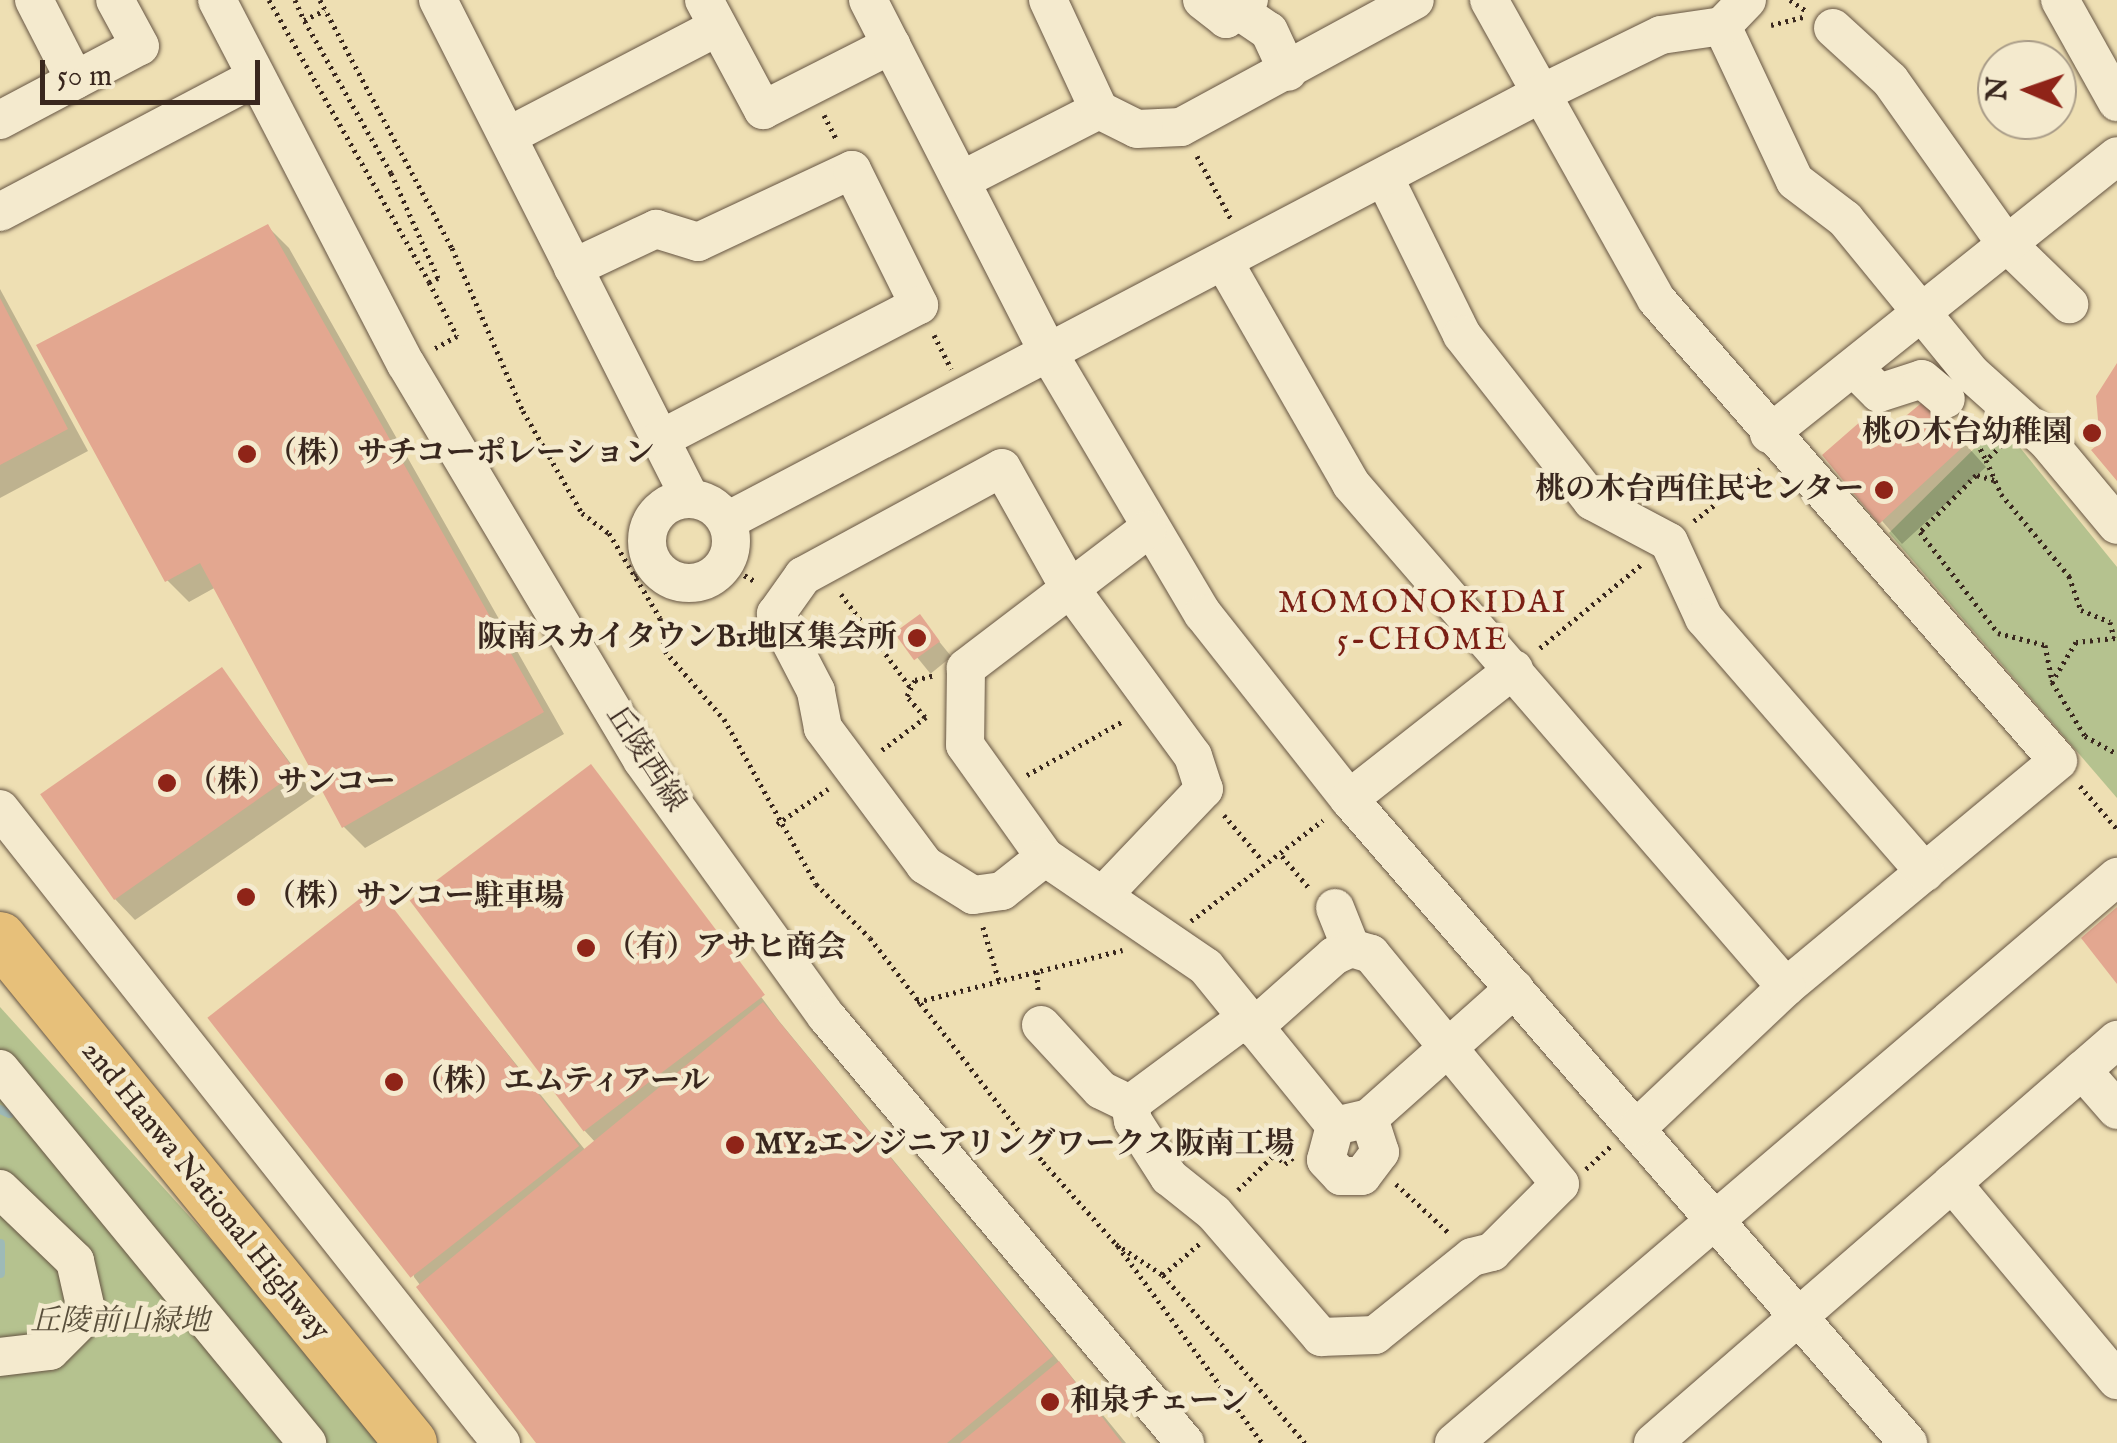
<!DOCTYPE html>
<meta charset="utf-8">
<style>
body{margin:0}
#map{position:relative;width:2117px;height:1443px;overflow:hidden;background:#eedfb3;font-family:"IM FELL English","Noto Serif JP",serif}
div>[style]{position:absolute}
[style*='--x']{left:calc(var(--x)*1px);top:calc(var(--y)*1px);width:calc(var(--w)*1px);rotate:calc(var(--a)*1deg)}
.green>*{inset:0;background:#b5c28f}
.shadow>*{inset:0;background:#0003;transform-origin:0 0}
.stream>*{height:9px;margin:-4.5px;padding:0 4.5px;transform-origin:4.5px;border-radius:4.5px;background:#9ebab7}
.building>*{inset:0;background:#e3a790;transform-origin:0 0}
.path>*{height:5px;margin-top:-2.5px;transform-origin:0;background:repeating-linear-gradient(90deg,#39271e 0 2.5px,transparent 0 7.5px)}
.roads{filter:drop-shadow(0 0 2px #665543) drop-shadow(0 0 2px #665543)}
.minor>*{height:38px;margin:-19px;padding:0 19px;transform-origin:19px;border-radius:19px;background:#f4eace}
.minor>.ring{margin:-19px;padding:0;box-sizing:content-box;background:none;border:38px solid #f4eace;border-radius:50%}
.highway>*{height:52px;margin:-26px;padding:0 26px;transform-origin:26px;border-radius:26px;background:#e7c07a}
.dots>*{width:28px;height:28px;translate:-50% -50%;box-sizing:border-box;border:5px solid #f4eace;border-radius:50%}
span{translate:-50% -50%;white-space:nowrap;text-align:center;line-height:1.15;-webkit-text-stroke:9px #f4eace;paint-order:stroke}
.poi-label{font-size:30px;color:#39271e;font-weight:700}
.right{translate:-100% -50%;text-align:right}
.left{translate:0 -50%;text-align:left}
.street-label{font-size:30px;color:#39271e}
.park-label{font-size:30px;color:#584e3a;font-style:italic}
.neighbourhood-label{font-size:32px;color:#7a1f14;letter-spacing:2.5px}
.north{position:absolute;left:1977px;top:40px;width:100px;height:100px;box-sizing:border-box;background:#f4eace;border:2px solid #a99c88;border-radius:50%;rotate:272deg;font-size:28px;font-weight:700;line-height:40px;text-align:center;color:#39271e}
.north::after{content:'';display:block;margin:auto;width:35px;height:45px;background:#8f2418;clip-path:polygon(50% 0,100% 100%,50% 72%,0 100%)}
.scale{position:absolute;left:40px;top:60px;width:220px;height:45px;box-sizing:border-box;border:5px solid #39271e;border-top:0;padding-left:12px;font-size:30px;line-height:35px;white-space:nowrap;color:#39271e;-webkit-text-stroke:8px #f4eace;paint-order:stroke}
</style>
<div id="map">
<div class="green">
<div style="clip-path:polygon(2000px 423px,2117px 567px,2117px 798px,1889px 533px)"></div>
<div style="clip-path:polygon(0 1007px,313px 1353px,387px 1443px,0 1443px)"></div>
</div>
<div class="shadow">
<div style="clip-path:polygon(268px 227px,289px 248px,564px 734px,365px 848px,344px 827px,216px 587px,189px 602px,167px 580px)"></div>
<div style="clip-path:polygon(0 289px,88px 451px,0 498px)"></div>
<div style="clip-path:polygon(1861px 424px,1879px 442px,1947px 424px,1986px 467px,1902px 544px,1825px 455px)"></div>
<div style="left:920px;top:618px;width:50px;height:27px;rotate:51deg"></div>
<div style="clip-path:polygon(221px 670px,315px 796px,135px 920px,114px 898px)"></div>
<div style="clip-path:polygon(591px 767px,779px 1021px,1126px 1443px,539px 1443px,414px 1277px,375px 889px,586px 1151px,596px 1143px,584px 1130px)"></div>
</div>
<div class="stream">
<div style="--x:0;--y:1109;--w:10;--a:24"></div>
<div style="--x:0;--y:1243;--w:30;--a:90"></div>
</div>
<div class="building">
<div style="clip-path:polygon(268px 224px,544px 712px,342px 828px,200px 563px,165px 582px,36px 345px)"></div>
<div style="clip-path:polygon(0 298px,68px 429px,0 465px)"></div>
<div style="clip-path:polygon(2117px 363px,2117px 481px,2091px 450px,2100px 443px,2096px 396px)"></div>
<div style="clip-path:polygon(1925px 400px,1966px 444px,1879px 524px,1822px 455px,1861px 421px,1877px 440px)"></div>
<div style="left:920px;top:614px;width:34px;height:32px;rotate:54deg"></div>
<div style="left:222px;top:667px;width:129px;height:222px;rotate:55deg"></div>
<div style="left:591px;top:764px;width:289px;height:227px;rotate:53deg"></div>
<div style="left:376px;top:886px;width:330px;height:214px;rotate:52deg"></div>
<div style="clip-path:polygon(2117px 907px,2117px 984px,2081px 938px)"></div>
<div style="clip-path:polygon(763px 1002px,1053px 1356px,947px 1443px,536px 1443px,416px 1287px)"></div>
<div style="clip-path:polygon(1059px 1361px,1122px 1443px,960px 1443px)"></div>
</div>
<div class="path">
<div style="--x:269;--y:0;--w:324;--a:60.4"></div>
<div style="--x:429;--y:282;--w:10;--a:-24"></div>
<div style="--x:438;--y:278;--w:115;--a:-114.1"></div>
<div style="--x:391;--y:173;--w:176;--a:-119.6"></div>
<div style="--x:304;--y:20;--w:23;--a:-25"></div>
<div style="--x:295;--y:0;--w:22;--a:66"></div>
<div style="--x:320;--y:0;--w:281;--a:62"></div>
<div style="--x:452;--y:248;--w:178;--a:66.5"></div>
<div style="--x:523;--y:411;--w:118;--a:60"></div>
<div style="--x:582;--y:513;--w:34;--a:37"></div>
<div style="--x:609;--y:533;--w:99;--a:59"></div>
<div style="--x:660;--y:618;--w:33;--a:81"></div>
<div style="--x:665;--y:651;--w:90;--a:49.1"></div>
<div style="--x:724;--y:719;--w:189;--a:60.9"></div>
<div style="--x:816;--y:884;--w:76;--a:45"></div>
<div style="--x:870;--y:938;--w:283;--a:52.3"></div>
<div style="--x:1043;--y:1162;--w:110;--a:48.3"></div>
<div style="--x:1116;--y:1244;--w:56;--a:33.4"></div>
<div style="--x:1163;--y:1275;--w:220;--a:49.8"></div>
<div style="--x:1790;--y:0;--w:22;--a:34"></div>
<div style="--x:1771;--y:25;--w:33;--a:-14"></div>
<div style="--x:824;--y:115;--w:29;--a:63"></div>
<div style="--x:1197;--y:156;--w:74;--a:61.7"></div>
<div style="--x:429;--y:282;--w:61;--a:62.6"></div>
<div style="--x:457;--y:336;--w:25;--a:151"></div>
<div style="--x:934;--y:335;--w:38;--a:63"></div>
<div style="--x:1967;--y:422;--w:42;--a:63.4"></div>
<div style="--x:2002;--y:445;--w:22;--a:137"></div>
<div style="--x:1986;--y:460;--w:37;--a:66"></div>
<div style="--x:2001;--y:494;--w:107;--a:50.3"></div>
<div style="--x:2069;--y:576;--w:36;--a:71"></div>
<div style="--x:2081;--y:610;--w:31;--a:22"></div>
<div style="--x:2110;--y:622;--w:16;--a:76"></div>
<div style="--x:1994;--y:480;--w:19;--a:-164"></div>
<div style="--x:1976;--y:475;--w:80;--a:134.5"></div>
<div style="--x:1920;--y:532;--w:128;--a:52.3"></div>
<div style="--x:1998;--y:633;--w:49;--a:14.3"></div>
<div style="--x:2045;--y:645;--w:38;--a:79"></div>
<div style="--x:1694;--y:521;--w:84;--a:-38.2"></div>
<div style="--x:725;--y:564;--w:36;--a:30"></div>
<div style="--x:635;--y:576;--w:23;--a:-29"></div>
<div style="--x:841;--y:594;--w:116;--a:53.4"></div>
<div style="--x:2115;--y:638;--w:39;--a:174"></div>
<div style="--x:2076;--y:642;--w:47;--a:121"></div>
<div style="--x:2052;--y:682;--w:63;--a:58.6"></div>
<div style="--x:2085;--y:736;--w:37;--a:29"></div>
<div style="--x:1540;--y:648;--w:134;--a:-39.5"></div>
<div style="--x:925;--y:717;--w:28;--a:-131"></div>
<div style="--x:907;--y:696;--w:18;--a:-63"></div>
<div style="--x:915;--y:680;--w:21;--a:-14"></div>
<div style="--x:882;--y:750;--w:55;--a:-36.9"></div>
<div style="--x:1027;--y:775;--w:112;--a:-29.3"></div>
<div style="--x:2080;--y:786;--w:57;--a:49.3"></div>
<div style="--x:1224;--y:815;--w:57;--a:49.9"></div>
<div style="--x:777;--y:824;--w:62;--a:-34.5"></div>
<div style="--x:1282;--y:856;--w:42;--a:49.8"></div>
<div style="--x:1191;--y:921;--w:166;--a:-37.4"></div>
<div style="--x:983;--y:927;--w:56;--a:73.5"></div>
<div style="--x:1037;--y:972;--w:21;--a:87"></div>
<div style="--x:917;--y:1002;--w:212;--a:-14.2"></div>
<div style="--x:1586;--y:1169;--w:34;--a:-43"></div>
<div style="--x:1396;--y:1184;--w:72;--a:42.8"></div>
<div style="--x:1238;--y:1190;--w:52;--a:-44.2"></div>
<div style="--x:1275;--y:1154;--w:14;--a:45"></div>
<div style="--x:1285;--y:1164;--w:13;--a:-39"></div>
<div style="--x:1118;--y:1246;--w:244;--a:53.8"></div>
<div style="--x:1163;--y:1275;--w:48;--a:-40.7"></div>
</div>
<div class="roads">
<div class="minor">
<div style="--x:34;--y:0;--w:90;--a:62.9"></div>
<div style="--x:217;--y:0;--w:410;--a:62.6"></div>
<div style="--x:406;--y:364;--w:461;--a:59.2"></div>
<div style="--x:642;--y:760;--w:315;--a:54.3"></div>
<div style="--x:826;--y:1016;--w:558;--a:49.94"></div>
<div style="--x:438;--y:0;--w:558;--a:63.16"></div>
<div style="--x:704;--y:0;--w:125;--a:61.8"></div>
<div style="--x:763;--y:110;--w:144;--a:-26.9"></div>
<div style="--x:868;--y:0;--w:398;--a:62.9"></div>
<div style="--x:1049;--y:354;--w:302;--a:59.4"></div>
<div style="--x:1203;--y:614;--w:236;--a:51.7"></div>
<div style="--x:1349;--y:799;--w:853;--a:49.04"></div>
<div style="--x:1048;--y:0;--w:121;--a:65.1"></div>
<div style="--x:1202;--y:0;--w:31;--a:38"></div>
<div style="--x:1226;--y:19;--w:30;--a:-40"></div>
<div style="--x:1489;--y:0;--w:342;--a:60.8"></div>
<div style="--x:1656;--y:299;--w:612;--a:48.97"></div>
<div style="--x:2058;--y:761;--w:354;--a:140.3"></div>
<div style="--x:1786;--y:987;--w:204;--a:136.6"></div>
<div style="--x:2060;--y:0;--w:117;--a:60.8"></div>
<div style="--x:1242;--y:13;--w:32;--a:34"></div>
<div style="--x:1269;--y:31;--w:45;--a:65.1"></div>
<div style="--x:1722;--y:26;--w:171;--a:64.8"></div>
<div style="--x:1795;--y:181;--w:63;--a:37.2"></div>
<div style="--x:1845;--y:219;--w:200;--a:50.7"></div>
<div style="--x:1972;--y:374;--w:101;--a:41.8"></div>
<div style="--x:2047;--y:441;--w:109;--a:50.2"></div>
<div style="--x:1833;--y:28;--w:77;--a:42.4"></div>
<div style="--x:1890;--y:80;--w:197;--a:54.7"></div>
<div style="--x:2004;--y:241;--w:91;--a:44.1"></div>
<div style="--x:0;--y:120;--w:158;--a:-27.9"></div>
<div style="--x:140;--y:46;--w:52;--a:-118.5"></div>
<div style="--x:508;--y:136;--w:236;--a:-27.5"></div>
<div style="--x:1384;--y:177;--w:176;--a:63.7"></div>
<div style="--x:1462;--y:335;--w:211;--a:51.9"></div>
<div style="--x:1592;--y:501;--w:87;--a:28"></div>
<div style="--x:1669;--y:542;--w:84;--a:65.3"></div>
<div style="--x:1704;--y:618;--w:337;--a:49"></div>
<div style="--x:962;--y:180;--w:154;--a:-27.1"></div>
<div style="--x:1099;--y:110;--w:42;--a:26.6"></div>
<div style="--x:1137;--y:129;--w:44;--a:-2.6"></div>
<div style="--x:1181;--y:127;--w:266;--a:-28.5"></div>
<div style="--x:0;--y:212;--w:289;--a:-27.8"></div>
<div style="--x:1224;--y:262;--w:256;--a:60.2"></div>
<div style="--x:1351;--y:484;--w:665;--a:49.15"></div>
<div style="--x:573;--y:268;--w:92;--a:-25.2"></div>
<div style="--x:656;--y:229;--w:44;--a:17.2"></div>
<div style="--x:698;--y:242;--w:170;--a:-25.1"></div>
<div style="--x:852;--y:170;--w:151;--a:63.6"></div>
<div style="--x:919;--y:305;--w:292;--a:152.6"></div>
<div style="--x:1854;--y:368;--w:35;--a:45"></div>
<div style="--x:1879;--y:393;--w:45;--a:-18"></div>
<div style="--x:1922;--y:379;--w:31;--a:40"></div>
<div style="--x:1769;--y:434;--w:445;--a:-38.6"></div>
<div class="ring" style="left:647px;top:499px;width:46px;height:46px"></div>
<div style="--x:727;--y:521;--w:916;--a:-27.71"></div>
<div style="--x:1538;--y:95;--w:137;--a:-26"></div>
<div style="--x:1661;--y:35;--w:62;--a:-8.4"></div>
<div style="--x:1722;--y:26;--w:36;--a:-46"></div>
<div style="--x:1147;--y:530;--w:228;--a:142.7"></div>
<div style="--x:966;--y:668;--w:77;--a:90.7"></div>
<div style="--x:965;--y:745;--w:138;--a:54.5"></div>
<div style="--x:1045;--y:857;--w:195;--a:34.3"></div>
<div style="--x:1206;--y:967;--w:205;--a:50.9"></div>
<div style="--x:1335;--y:1126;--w:35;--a:-13"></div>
<div style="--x:1369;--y:1118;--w:195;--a:-41.7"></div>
<div style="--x:1349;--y:799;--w:210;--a:-38.2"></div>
<div style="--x:0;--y:809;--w:808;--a:51.68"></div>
<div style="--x:1045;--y:857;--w:55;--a:141.7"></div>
<div style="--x:1002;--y:891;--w:29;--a:172"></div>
<div style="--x:973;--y:895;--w:57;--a:-148"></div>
<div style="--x:925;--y:865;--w:171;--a:-126.7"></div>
<div style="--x:823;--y:728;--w:38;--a:-101"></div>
<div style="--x:816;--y:691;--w:87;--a:-117.5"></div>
<div style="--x:776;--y:614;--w:47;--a:-54.6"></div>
<div style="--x:803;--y:576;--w:226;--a:-28.5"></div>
<div style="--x:1002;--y:468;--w:133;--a:60.7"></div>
<div style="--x:1067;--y:584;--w:213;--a:53.8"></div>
<div style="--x:1193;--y:756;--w:35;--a:72"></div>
<div style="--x:1204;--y:789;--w:145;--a:133.6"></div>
<div style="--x:1335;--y:908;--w:43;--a:68.2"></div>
<div style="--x:1246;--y:1018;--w:144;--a:143.4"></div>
<div style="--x:1130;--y:1104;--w:17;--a:80"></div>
<div style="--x:1133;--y:1121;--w:67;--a:57.3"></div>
<div style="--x:1169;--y:1177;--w:58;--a:38.7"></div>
<div style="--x:1214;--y:1213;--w:164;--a:49.2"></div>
<div style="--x:1321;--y:1337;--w:54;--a:-2.1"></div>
<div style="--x:1375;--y:1335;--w:124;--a:-38.8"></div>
<div style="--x:1472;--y:1257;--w:21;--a:-14"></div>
<div style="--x:1492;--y:1252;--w:96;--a:-45"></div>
<div style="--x:1560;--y:1184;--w:298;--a:-129.4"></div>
<div style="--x:1371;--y:954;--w:21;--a:-163"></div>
<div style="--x:1351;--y:948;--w:19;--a:155"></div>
<div style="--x:1334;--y:956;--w:108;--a:138.4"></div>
<div style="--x:1041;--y:1025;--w:88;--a:47.3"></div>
<div style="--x:1101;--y:1090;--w:32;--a:26"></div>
<div style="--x:0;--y:1069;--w:484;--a:50.6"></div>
<div style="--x:2082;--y:1070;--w:53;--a:48.8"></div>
<div style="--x:1335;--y:1126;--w:35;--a:105"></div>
<div style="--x:1326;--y:1160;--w:22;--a:47"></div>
<div style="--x:1341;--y:1176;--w:21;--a:0"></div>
<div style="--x:1362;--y:1176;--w:30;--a:-53"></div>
<div style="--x:1380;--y:1152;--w:36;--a:-108"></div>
<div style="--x:1952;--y:1183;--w:257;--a:50.1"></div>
<div style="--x:0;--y:1189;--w:104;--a:43.8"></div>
<div style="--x:75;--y:1261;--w:54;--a:77.2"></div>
<div style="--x:87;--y:1314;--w:52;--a:135"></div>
<div style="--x:50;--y:1351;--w:50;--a:173.2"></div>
<div style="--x:1454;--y:1443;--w:872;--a:-40.49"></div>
<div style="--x:1653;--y:1443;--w:615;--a:-40.98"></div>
</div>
<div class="highway">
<div style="--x:0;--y:938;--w:651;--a:50.86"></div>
</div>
</div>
<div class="dots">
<div style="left:2092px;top:433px;background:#8f2418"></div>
<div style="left:247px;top:454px;background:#8f2418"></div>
<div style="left:1884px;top:490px;background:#8f2418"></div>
<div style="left:917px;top:638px;background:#8f2418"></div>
<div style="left:167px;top:783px;background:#8f2418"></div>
<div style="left:246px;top:897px;background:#8f2418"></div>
<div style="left:586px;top:948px;background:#8f2418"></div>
<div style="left:394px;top:1082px;background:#8f2418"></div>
<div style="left:735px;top:1145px;background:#8f2418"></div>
<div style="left:1050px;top:1402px;background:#8f2418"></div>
</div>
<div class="poi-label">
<span class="right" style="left:2072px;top:433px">桃の木台幼稚園</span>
<span class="left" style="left:267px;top:454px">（株）サチコーポレーション</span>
<span class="right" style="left:1864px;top:490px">桃の木台西住民センター</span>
<span class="right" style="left:897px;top:638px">阪南スカイタウンB1地区集会所</span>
<span class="left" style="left:187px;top:783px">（株）サンコー</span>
<span class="left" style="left:266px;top:897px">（株）サンコー駐車場</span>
<span class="left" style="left:606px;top:948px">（有）アサヒ商会</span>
<span class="left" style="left:414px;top:1082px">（株）エムティアール</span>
<span class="left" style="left:755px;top:1145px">MY2エンジニアリングワークス阪南工場</span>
<span class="left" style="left:1070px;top:1402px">和泉チェーン</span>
</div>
<div class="street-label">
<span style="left:645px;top:759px;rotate:57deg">丘陵西線</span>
<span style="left:205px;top:1191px;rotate:51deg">2nd Hanwa National Highway</span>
</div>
<div class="park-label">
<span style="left:120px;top:1322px">丘陵前山緑地</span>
</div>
<div class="neighbourhood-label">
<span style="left:1423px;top:623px">MOMONOKIDAI<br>5-CHOME</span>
</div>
<div class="north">N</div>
<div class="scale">50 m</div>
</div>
